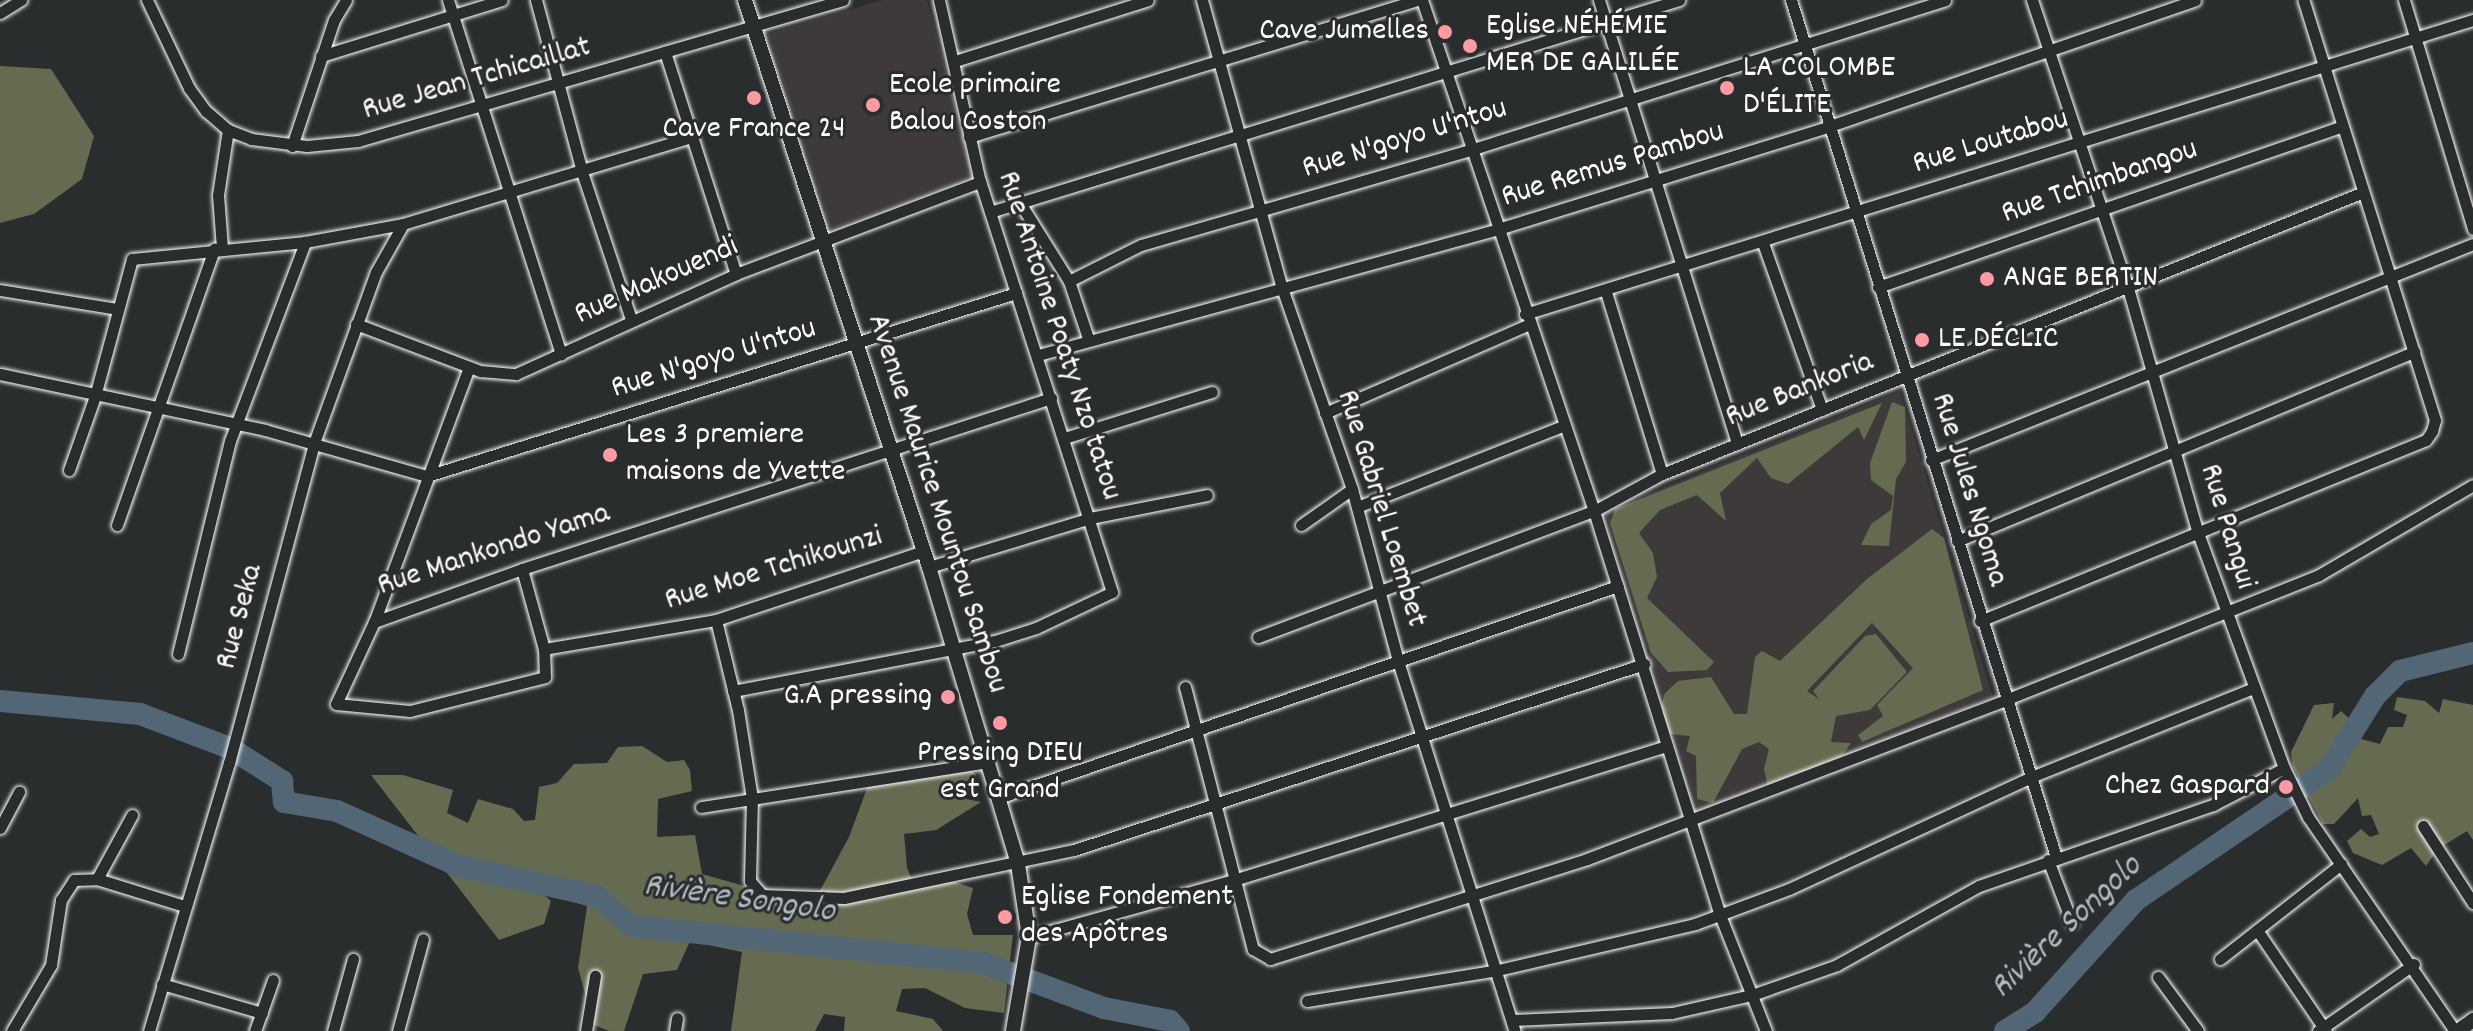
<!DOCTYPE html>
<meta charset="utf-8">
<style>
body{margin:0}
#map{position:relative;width:2473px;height:1031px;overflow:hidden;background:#2a2d2e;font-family:Dekko,sans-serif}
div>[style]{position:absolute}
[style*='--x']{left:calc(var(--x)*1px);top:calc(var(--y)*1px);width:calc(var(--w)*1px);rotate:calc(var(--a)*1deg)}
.built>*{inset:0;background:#3e3a3a}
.green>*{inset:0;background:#656b51}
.river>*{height:22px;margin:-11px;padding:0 11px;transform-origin:11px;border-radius:11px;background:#526675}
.roads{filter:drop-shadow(0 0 2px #fff) drop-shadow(0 0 2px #fff)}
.minor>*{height:11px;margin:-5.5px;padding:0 5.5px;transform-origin:5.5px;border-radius:5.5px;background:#2a2d2e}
.tertiary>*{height:14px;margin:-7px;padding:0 7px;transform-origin:7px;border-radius:7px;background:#2a2d2e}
.dots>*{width:22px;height:22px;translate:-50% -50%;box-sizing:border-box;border:4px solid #2a2d2e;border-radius:50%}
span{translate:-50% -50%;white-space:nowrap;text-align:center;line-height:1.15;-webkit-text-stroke:6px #2a2d2e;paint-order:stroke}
.poi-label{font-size:32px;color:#fff}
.left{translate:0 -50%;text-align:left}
.right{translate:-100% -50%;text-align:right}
.street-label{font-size:32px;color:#fff}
.water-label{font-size:34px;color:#b1bac1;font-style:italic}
</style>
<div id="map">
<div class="built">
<div style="clip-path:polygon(883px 0,927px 0,973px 176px,831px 229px,768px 34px)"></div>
<div style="clip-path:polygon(1900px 391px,1993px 697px,1700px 815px,1605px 511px)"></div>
</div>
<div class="green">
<div style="clip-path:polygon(0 66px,51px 69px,94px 136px,82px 179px,34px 214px,0 223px)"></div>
<div style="clip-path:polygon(1892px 402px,1905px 407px,1906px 462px,1896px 479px,1889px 546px,1861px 545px,1871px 524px,1891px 510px,1893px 496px,1871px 480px,1870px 463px)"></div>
<div style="clip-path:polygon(1882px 403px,1864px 440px,1858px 427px,1788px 484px,1771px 478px,1757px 458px,1720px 493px,1726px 521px,1697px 495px,1660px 510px,1639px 533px,1653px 553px,1657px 577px,1647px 598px,1714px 662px,1707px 670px,1668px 672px,1651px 653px,1610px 523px,1615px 509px)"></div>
<div style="clip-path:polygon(1932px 529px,1944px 538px,1983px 690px,1862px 742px,1858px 735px,1883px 716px,1877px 705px,1913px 668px,1872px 623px,1807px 691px,1820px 700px,1813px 691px,1865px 636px,1876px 634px,1907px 672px,1870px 710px,1836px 716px,1831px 742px,1851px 743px,1842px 756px,1768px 787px,1764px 769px,1769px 749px,1759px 742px,1742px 749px,1713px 803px,1697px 799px,1696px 756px,1686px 751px,1690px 736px,1658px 733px,1664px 694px,1678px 681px,1711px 677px,1734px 714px,1747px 714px,1755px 657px,1762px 651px,1780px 661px,1867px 579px)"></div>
<div style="clip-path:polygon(2397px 697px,2425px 701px,2439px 713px,2443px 699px,2473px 705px,2473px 840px,2467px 831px,2438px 849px,2426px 866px,2411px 848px,2382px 865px,2353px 853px,2347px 841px,2361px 829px,2370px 837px,2379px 834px,2371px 815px,2362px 816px,2358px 798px,2334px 824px,2323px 824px,2293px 767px,2291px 752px,2314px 705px,2334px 703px,2332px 719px,2341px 711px,2357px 726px,2363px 718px,2369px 719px,2361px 739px,2380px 744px,2388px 727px,2403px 727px,2407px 715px,2394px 710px)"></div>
<div style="clip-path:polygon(642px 746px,667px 762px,684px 760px,690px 770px,692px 791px,658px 799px,657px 837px,695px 835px,702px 874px,748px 887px,756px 899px,772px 900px,815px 900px,849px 837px,870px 780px,969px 763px,976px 776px,966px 799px,981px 802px,936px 830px,904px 834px,907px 868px,913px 882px,955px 882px,973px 888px,967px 914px,973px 935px,1013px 935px,1004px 1013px,965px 1008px,925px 988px,902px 989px,896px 1011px,933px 1019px,943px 1031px,844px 1031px,845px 1017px,824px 1014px,815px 1031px,731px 1031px,742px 952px,690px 941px,677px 970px,643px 974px,624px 1031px,609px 1031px,594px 1025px,578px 968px,587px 906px,542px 893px,551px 901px,544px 924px,499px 940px,371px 775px,403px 775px,453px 790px,447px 813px,468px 823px,478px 799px,513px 809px,524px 821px,535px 820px,539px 787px,557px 783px,574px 764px,607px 763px,618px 747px)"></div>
</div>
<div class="river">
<div style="--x:0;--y:701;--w:141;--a:5.3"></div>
<div style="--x:140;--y:714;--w:96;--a:20.7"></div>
<div style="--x:230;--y:748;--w:62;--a:32.4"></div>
<div style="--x:282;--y:781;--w:21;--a:85"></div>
<div style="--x:284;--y:802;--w:54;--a:9.6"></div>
<div style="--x:337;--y:811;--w:134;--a:24.3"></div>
<div style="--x:459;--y:866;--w:141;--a:12.3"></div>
<div style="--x:597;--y:896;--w:46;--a:40.6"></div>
<div style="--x:632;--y:926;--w:353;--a:6"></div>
<div style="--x:983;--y:963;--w:129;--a:20.4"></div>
<div style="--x:1104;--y:1008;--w:67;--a:11.1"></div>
<div style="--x:1170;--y:1021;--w:13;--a:48"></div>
<div style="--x:2005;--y:1031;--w:36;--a:-32"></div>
<div style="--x:2035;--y:1012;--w:151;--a:-48"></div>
<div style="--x:2136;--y:900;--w:235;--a:-34.2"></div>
<div style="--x:2330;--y:768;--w:85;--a:-58"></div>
<div style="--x:2375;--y:696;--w:35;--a:-45"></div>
<div style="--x:2400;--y:671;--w:75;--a:-13.9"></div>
</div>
<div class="roads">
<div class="minor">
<div style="--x:147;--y:0;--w:98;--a:64.5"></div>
<div style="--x:189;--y:88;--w:29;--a:54"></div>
<div style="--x:206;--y:111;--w:29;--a:41"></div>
<div style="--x:228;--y:130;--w:25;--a:21"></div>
<div style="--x:251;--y:139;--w:56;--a:7.1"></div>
<div style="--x:307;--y:146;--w:51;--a:-5.6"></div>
<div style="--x:358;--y:141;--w:505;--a:-16.21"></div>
<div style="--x:448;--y:0;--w:372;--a:72.3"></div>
<div style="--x:536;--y:0;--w:178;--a:75"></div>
<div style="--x:582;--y:172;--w:155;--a:71.6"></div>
<div style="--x:1202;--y:0;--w:299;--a:74.5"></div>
<div style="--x:1282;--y:288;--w:213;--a:70.8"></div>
<div style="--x:1352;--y:489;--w:178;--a:75"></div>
<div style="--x:1398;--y:661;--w:388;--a:72.5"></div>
<div style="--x:1422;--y:0;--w:539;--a:71.4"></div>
<div style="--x:1594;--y:511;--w:423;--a:72.7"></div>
<div style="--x:1720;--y:915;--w:125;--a:68.4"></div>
<div style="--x:1599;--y:0;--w:465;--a:72.7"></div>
<div style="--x:1791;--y:0;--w:897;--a:72.82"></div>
<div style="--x:2032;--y:0;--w:304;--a:71.6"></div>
<div style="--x:2128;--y:288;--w:255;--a:74.1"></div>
<div style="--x:2198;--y:533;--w:250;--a:69.9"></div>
<div style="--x:2284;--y:768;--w:55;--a:63.9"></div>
<div style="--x:2308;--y:817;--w:260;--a:55.5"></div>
<div style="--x:2404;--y:0;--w:239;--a:73.2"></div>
<div style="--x:0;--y:13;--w:25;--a:-32"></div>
<div style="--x:665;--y:52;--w:233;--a:72.3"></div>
<div style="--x:321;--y:56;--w:189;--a:-17.2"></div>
<div style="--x:955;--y:61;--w:202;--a:-17.5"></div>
<div style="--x:969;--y:137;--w:468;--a:-17"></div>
<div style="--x:292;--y:146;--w:133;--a:-71.6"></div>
<div style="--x:334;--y:20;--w:23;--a:-59"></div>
<div style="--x:1020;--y:203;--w:92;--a:57.9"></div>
<div style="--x:1069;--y:281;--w:63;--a:71.6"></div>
<div style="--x:990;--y:212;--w:721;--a:-17.1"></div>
<div style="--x:1763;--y:243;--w:177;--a:70.5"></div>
<div style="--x:222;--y:248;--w:53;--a:-94.3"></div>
<div style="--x:218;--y:195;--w:66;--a:-81.3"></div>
<div style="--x:1069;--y:281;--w:80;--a:-26.6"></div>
<div style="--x:1141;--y:245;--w:342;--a:-16.1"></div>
<div style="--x:1470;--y:150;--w:498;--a:-17.5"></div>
<div style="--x:1878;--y:287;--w:489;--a:-19.1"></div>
<div style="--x:0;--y:290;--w:119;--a:9.2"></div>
<div style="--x:1606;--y:292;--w:190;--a:72.9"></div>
<div style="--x:1525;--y:314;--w:993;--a:-17.23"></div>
<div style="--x:356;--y:324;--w:133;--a:20.8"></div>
<div style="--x:480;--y:371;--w:36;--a:5"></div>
<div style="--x:516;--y:374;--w:242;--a:-24.4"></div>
<div style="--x:736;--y:274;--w:261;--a:-20.7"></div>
<div style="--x:1038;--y:355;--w:477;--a:-15.3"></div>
<div style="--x:1498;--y:229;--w:348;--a:-17.2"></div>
<div style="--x:1830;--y:126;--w:386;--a:-19"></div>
<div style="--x:469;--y:367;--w:272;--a:110.4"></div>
<div style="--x:374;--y:622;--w:90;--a:114.9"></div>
<div style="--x:336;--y:704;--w:74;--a:5.4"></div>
<div style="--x:410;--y:711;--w:139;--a:-14.1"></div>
<div style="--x:545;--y:677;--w:28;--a:-92"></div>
<div style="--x:544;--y:649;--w:83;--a:-105.4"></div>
<div style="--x:0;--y:374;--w:271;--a:11.9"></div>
<div style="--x:265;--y:430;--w:168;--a:15.9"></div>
<div style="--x:1325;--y:413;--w:220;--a:-23.5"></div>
<div style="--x:1064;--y:438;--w:155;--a:-17.3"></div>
<div style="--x:1931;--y:460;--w:583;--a:-21.73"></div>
<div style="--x:69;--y:470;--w:78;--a:-70.6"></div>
<div style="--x:95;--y:396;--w:142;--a:-74.9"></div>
<div style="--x:132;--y:259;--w:174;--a:-5.6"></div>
<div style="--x:305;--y:242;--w:100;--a:-10.4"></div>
<div style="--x:403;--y:224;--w:301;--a:-16.8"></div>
<div style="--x:427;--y:476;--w:617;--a:-17.26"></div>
<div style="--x:1357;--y:507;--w:221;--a:-21.5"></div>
<div style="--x:117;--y:525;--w:293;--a:-70.6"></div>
<div style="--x:1301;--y:525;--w:62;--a:-35.2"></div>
<div style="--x:1957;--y:541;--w:495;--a:-22.5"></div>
<div style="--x:929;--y:567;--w:168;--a:-16.9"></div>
<div style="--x:1090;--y:518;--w:119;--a:-11.1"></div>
<div style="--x:716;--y:620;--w:93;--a:76.3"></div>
<div style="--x:738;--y:710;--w:89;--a:81"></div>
<div style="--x:752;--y:798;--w:83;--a:91.4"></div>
<div style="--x:750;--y:881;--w:18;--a:49"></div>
<div style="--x:762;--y:895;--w:82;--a:2.1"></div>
<div style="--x:844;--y:898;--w:235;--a:-11.8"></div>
<div style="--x:1074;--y:850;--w:600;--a:-18.07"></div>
<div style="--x:1980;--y:621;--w:481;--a:-22.1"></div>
<div style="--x:2426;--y:440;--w:11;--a:-56"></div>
<div style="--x:2432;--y:431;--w:11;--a:-75"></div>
<div style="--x:2435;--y:420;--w:440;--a:-107.4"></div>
<div style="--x:374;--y:622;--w:157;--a:-19.7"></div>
<div style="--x:522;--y:569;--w:556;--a:-17.91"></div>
<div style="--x:1258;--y:637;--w:359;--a:-20.6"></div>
<div style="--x:1594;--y:511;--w:77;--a:-28.6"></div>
<div style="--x:1662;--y:474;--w:753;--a:-21.9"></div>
<div style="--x:544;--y:649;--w:174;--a:-9.6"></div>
<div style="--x:716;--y:620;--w:218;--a:-18.4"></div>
<div style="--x:178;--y:654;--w:219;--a:-76.3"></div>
<div style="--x:230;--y:441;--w:213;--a:-69.3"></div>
<div style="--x:1185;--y:687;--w:271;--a:75.5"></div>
<div style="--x:1253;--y:949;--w:20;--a:30"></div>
<div style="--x:1270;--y:959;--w:332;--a:-17.5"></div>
<div style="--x:1587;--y:859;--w:447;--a:-20.8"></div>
<div style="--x:2005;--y:700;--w:338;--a:-21.7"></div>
<div style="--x:2319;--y:575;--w:178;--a:-30.3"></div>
<div style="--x:733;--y:691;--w:267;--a:-10.8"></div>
<div style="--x:995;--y:641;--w:43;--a:-17.6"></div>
<div style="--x:1036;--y:628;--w:84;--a:-25.3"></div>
<div style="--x:1112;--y:592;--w:431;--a:-107.8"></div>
<div style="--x:980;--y:182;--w:187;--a:-102.7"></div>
<div style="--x:998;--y:798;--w:655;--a:-18.88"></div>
<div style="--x:701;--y:807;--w:290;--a:-8.9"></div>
<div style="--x:2423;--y:826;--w:92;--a:57"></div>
<div style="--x:0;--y:828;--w:41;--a:-62.2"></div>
<div style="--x:2048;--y:860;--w:67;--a:69.1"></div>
<div style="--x:97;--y:879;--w:73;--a:-61.3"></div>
<div style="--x:2257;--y:930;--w:122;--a:55.7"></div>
<div style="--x:1029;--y:937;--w:216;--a:-15.6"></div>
<div style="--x:1237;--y:879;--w:450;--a:-17.2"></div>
<div style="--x:2220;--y:959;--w:154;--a:-38.1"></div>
<div style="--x:2158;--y:977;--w:67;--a:53.5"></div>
<div style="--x:162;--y:984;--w:104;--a:16.2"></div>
<div style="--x:1307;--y:1001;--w:193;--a:-9.2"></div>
<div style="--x:1498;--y:970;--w:202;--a:-13.1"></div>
<div style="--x:1695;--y:924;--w:100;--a:-20.4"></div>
<div style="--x:1789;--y:889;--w:267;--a:-24.8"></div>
<div style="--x:2031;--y:777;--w:239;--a:-21.8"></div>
<div style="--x:1513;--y:1020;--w:159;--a:-2.5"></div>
<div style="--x:1672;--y:1013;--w:82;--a:-12.7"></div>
<div style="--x:1752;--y:995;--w:90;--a:-19.4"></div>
<div style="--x:1837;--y:965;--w:162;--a:-29.1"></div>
<div style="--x:1979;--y:886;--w:248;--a:-19.1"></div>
<div style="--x:2213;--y:805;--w:80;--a:-27.5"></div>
<div style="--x:12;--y:1031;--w:77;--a:-59.4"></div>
<div style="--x:51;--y:965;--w:66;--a:-81.3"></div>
<div style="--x:61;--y:900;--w:24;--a:-57"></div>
<div style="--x:74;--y:880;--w:23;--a:-2"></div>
<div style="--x:97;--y:879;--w:91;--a:17.2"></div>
<div style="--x:149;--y:1031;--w:280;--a:-73.4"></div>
<div style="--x:229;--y:763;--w:331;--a:-75.1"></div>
<div style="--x:314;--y:443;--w:182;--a:-70.1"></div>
<div style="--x:376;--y:272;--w:55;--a:-60.6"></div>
<div style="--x:255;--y:1031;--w:54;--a:-70.6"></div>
<div style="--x:333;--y:1031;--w:75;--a:-74.5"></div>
<div style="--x:398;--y:1031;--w:95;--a:-74.8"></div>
<div style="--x:586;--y:1031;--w:56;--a:-80.7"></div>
<div style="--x:675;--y:1031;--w:13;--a:-81"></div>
<div style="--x:2318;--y:1031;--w:117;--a:-34.9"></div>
</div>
<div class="tertiary">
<div style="--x:745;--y:0;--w:596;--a:72.02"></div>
<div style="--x:929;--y:567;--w:310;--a:73.3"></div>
<div style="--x:1018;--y:864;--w:74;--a:81.4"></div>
<div style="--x:1029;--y:937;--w:95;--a:99.7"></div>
<div style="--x:2458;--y:1031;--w:19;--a:-36"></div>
</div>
</div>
<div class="dots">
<div style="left:1445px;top:32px;background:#ff9aa2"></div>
<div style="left:1470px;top:46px;background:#ff9aa2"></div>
<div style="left:1727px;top:88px;background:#ff9aa2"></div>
<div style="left:754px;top:98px;background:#ff9aa2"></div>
<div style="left:873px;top:105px;background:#ff9aa2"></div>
<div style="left:1987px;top:279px;background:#ff9aa2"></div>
<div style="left:1922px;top:340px;background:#ff9aa2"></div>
<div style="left:610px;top:455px;background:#ff9aa2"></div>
<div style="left:948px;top:697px;background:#ff9aa2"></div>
<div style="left:1000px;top:723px;background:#ff9aa2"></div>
<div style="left:2286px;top:787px;background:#ff9aa2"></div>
<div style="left:1005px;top:917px;background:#ff9aa2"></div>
</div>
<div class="poi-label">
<span class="left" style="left:1486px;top:46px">Eglise NÉHÉMIE<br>MER DE GALILÉE</span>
<span class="right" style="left:1429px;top:32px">Cave Jumelles</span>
<span class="left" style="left:1743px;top:88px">LA COLOMBE<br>D'ÉLITE</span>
<span class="left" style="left:889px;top:105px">Ecole primaire<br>Balou Coston</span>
<span style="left:754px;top:130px">Cave France 24</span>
<span class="left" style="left:2003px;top:279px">ANGE BERTIN</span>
<span class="left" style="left:1938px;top:340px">LE DÉCLIC</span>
<span class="left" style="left:626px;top:455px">Les 3 premiere<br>maisons de Yvette</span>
<span class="right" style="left:932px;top:697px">G.A pressing</span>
<span style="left:1000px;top:773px">Pressing DIEU<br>est Grand</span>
<span class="right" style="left:2270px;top:787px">Chez Gaspard</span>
<span class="left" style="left:1021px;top:917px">Eglise Fondement<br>des Apôtres</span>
</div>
<div class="street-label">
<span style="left:477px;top:80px;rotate:-16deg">Rue Jean Tchicaillat</span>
<span style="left:1405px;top:140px;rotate:-17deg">Rue N'goyo U'ntou</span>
<span style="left:1991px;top:143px;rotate:-17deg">Rue Loutabou</span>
<span style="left:1613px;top:166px;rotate:-17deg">Rue Remus Pambou</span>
<span style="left:2100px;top:183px;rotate:-19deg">Rue Tchimbangou</span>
<span style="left:657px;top:282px;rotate:-24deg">Rue Makouendi</span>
<span style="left:1058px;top:336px;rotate:72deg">Rue Antoine Poaty Nzo tatou</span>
<span style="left:714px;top:360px;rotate:-17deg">Rue N'goyo U'ntou</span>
<span style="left:1800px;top:391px;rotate:-22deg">Rue Bankoria</span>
<span style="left:1968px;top:490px;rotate:73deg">Rue Jules Ngoma</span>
<span style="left:936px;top:504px;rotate:72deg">Avenue Maurice Mountou Sambou</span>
<span style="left:1380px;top:509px;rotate:73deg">Rue Gabriel Loembet</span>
<span style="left:2226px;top:527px;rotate:73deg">Rue Pangui</span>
<span style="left:494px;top:551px;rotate:-18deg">Rue Mankondo Yama</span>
<span style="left:774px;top:570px;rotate:-17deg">Rue Moe Tchikounzi</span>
<span style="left:241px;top:617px;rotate:-75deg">Rue Seka</span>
</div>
<div class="water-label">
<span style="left:739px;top:900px;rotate:8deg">Rivière Songolo</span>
<span style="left:2067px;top:928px;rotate:-43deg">Rivière Songolo</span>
</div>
</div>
